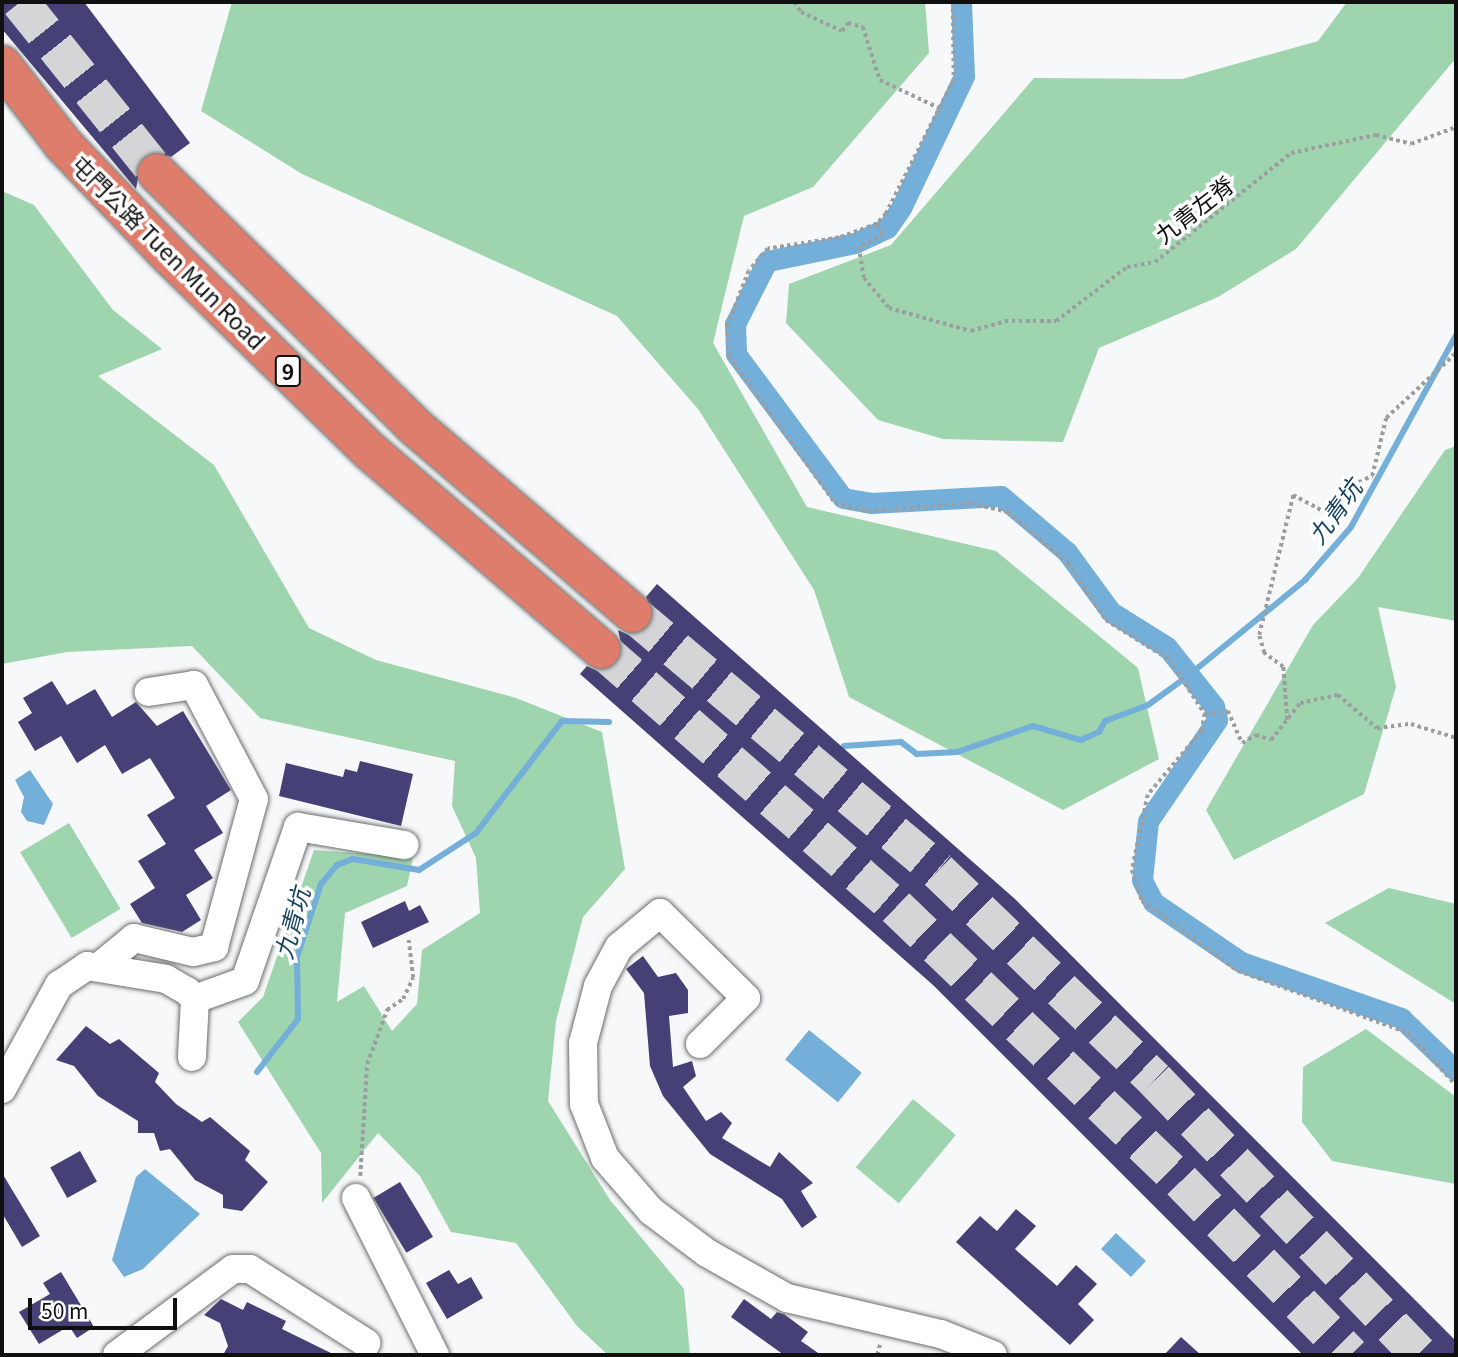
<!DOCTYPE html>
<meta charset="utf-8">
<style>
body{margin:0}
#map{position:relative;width:1458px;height:1357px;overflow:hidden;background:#f7f8fa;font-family:Georgia,"Noto Sans TC",serif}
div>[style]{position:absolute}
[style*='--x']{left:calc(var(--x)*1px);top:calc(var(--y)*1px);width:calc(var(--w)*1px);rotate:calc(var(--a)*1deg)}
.green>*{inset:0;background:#9fd5ae;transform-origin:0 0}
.water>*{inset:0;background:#74afd9;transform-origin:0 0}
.stream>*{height:6px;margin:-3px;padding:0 3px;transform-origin:3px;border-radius:3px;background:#74afd9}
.canal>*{height:21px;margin:-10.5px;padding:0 10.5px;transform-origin:10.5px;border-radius:10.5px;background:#74afd9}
.building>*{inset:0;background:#454176;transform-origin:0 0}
.highway-tunnel>*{height:38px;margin-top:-19px;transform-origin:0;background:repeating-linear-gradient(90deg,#d4d5d7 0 38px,transparent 0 57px)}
.path>*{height:3.5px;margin-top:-1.75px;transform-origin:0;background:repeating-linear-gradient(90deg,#9c9d9f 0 3.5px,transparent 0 7px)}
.roads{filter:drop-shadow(0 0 2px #6c6d6e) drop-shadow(0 0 2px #6c6d6e)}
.minor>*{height:28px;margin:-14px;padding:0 14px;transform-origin:14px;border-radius:14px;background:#fff}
.highway>*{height:38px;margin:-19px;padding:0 19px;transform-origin:19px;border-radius:19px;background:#de7d6b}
span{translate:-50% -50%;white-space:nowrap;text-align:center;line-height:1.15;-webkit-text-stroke:7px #fff;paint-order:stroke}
.shield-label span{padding:2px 5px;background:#fff;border:2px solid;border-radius:5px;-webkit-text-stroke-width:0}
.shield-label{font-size:21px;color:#101011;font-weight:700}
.street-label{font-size:23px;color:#101011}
.water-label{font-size:24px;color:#14425e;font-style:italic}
.frame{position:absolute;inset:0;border:4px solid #101011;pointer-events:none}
.scale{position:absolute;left:28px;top:1298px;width:149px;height:32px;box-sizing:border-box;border:4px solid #101011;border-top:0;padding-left:9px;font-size:21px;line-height:24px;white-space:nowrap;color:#101011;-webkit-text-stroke:5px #fff;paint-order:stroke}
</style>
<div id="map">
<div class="green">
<div style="clip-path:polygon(232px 2px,925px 2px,929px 53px,813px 187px,744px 216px,713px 343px,807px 507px,996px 551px,1138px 668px,1159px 759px,1063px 810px,849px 697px,814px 590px,698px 409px,617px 316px,302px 174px,201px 111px)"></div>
<div style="clip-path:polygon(1347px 2px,1456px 2px,1456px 58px,1296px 249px,1218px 297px,1099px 348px,1063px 442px,943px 439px,878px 420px,786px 323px,789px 284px,891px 245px,1034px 78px,1182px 79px,1318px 41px)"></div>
<div style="clip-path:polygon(2px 191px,34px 205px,113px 310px,162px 349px,98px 376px,214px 465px,309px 628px,376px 660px,516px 698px,602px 732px,625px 869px,583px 917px,556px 1021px,548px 1101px,610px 1200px,684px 1289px,690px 1355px,608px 1355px,577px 1326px,516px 1243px,451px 1232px,420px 1176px,378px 1133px,322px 1203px,321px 1153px,238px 1022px,263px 997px,314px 850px,413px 857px,407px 886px,345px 913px,337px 1002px,364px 986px,392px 1031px,417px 1004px,422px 950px,480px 913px,476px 858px,452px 806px,455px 761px,260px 718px,192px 646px,67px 652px,2px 664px)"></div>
<div style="clip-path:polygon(1456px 446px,1456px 621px,1378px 607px,1396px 687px,1364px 794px,1234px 860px,1206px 810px,1313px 625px,1358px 578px,1445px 450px)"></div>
<div style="left:69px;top:823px;width:100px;height:57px;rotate:59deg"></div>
<div style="clip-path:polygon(1389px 888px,1456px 904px,1456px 1004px,1325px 923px)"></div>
<div style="clip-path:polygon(1366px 1029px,1456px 1097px,1456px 1184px,1332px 1161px,1302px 1122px,1303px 1067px)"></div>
<div style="left:913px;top:1099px;width:56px;height:89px;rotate:40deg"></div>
</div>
<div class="water">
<div style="clip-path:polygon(30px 770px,53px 804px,44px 825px,27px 821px,21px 812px,24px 797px,15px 780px)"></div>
<div style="left:809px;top:1030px;width:68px;height:38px;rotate:39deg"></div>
<div style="clip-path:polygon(145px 1169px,200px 1214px,143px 1269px,124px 1277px,112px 1260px,136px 1177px)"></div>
<div style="left:1116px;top:1233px;width:41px;height:22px;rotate:43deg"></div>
</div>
<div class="stream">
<div style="--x:1194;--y:671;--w:144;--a:-39.3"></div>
<div style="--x:1305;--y:580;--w:70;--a:-49"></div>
<div style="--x:1351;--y:527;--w:219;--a:-61.3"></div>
<div style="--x:844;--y:746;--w:57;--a:-4"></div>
<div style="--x:901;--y:742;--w:20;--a:37"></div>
<div style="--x:917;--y:754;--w:40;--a:-2.9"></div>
<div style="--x:957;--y:752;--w:80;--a:-18.9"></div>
<div style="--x:1033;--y:726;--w:50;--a:16.3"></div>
<div style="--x:1081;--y:740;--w:20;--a:-24"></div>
<div style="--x:1099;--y:732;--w:13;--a:-61"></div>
<div style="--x:1105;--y:721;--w:46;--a:-20.4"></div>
<div style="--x:1148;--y:705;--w:41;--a:-36"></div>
<div style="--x:257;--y:1072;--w:67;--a:-52.3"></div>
<div style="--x:298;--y:1019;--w:62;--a:-90.9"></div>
<div style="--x:297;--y:957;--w:77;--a:-71.8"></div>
<div style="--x:321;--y:884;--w:25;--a:-50"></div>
<div style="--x:337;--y:865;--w:17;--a:-21"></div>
<div style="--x:353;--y:859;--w:67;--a:9.5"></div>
<div style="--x:419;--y:870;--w:68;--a:-33"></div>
<div style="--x:476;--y:833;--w:141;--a:-52.5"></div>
<div style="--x:562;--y:721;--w:47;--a:1.2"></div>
</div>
<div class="canal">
<div style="--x:961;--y:2;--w:74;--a:87.7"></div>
<div style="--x:964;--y:76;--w:146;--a:115.5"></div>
<div style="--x:901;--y:208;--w:24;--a:125"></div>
<div style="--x:887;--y:228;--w:35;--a:155"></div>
<div style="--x:855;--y:243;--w:90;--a:168.4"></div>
<div style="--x:767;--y:261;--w:71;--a:116.9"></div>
<div style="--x:735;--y:324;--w:30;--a:88"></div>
<div style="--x:736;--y:354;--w:179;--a:53.4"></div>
<div style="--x:843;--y:498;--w:28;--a:10"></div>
<div style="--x:871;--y:503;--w:130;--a:-3.1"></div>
<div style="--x:1001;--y:496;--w:87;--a:40.3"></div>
<div style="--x:1067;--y:552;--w:74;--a:53.7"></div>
<div style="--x:1111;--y:612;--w:66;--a:32"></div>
<div style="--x:1167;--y:647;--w:75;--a:51.5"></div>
<div style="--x:1214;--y:706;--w:14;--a:78"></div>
<div style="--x:1217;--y:720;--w:122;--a:124.3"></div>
<div style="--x:1148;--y:821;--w:59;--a:95.8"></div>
<div style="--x:1142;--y:880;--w:25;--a:63"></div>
<div style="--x:1153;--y:902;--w:107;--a:34.3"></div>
<div style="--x:1241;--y:962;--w:170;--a:19.3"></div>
<div style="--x:1401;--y:1018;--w:76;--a:43.9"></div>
</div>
<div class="building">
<div style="clip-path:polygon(2px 2px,84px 2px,190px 143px,171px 157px,152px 152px,142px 157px,136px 189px,2px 29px)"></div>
<div style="clip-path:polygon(657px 584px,1015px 899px,1456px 1341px,1456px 1355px,1303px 1355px,933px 985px,580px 674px,587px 666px,598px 671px,617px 664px,623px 652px,618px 630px,629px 635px,648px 628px,654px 616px,646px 597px)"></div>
<div style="clip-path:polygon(52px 681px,67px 705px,95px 689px,112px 717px,136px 702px,157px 726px,183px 711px,231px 790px,206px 806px,223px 833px,194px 850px,213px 878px,186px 895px,201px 920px,182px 932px,142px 923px,130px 904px,155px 888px,138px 861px,166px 844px,147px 815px,175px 798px,150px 758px,122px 774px,105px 745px,77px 763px,61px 736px,35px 751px,18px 722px,32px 713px,23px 698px)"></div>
<div style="clip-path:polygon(360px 761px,413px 774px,401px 826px,279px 796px,286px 763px,343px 777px,345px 769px,357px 772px)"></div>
<div style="clip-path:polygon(405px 901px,409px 911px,420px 905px,429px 922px,373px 948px,361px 922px)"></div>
<div style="clip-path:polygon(643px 956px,658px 977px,676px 973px,688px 990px,688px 1013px,669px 1016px,673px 1067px,692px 1061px,696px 1076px,683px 1087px,706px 1121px,721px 1112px,732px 1123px,722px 1138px,770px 1167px,779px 1152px,813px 1183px,801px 1191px,817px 1217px,802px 1228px,782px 1199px,710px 1154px,663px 1096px,650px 1066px,644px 993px,626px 969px)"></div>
<div style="clip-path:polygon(86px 1026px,110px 1044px,119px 1039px,159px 1073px,155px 1082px,176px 1104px,202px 1122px,210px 1117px,250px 1151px,245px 1160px,268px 1182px,242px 1211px,223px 1208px,223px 1195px,195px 1180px,170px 1149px,160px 1151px,154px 1133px,138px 1133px,138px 1121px,98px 1096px,74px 1066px,56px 1060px)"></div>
<div style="left:80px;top:1151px;width:35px;height:34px;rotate:61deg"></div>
<div style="clip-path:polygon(2px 1173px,40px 1236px,22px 1247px,2px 1213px)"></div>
<div style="left:400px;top:1182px;width:64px;height:31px;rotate:59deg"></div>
<div style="clip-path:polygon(1016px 1209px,1036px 1226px,1015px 1249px,1057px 1286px,1076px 1265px,1097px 1284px,1078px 1304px,1094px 1320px,1070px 1345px,956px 1242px,980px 1216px,997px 1231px)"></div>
<div style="clip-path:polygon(449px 1270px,458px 1284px,471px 1277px,483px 1298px,447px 1319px,426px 1283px)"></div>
<div style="clip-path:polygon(61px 1272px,94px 1327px,77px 1338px,69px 1326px,39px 1344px,19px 1312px,50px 1294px,43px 1283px)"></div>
<div style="clip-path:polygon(221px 1299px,243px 1310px,247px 1302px,286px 1321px,282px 1329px,335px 1355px,223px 1355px,228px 1346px,220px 1323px,204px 1315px)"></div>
<div style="clip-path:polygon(744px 1299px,771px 1319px,777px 1312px,784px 1314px,808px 1332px,801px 1341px,821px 1355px,784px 1355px,731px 1317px)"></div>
<div style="clip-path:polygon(1181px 1337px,1201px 1355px,1164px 1355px)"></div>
</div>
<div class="highway-tunnel">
<div style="--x:20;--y:2;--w:219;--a:51.3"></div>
<div style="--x:632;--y:613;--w:400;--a:40.1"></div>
<div style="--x:938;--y:871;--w:301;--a:43.9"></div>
<div style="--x:1155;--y:1080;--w:382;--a:46.1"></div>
<div style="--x:601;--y:649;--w:392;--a:41.2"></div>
<div style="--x:896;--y:907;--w:395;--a:43.9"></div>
<div style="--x:1181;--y:1181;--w:243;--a:45.8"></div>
</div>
<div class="path">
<div style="--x:795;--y:2;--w:12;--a:59"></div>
<div style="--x:801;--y:12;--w:45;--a:24.9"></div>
<div style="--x:842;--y:31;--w:10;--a:-53"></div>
<div style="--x:848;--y:23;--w:16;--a:15"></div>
<div style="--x:863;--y:27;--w:56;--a:72.2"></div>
<div style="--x:880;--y:80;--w:68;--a:25.4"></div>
<div style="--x:953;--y:2;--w:78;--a:89.3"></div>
<div style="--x:954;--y:80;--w:150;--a:116.9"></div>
<div style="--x:886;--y:214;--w:13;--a:132"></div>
<div style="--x:877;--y:224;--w:40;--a:159.8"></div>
<div style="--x:839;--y:238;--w:72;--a:171.2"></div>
<div style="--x:768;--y:249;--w:29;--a:131"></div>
<div style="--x:749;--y:271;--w:58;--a:111.3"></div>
<div style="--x:728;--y:325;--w:31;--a:88"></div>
<div style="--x:729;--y:356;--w:181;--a:54.2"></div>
<div style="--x:835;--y:503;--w:34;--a:14"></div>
<div style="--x:868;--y:511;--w:103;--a:-4.4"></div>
<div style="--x:971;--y:503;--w:38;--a:14"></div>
<div style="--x:1008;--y:512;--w:79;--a:40.4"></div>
<div style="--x:1068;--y:563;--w:69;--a:56.3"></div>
<div style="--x:1106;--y:620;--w:75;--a:32"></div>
<div style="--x:1170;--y:660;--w:64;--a:57.1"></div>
<div style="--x:1205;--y:714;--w:17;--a:100"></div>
<div style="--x:1202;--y:731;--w:84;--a:130.2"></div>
<div style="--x:1148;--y:795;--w:77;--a:102"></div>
<div style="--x:1132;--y:870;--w:33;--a:72"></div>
<div style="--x:1142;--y:901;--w:119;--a:36.1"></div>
<div style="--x:1238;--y:971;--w:181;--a:20"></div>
<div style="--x:1408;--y:1033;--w:71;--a:47.3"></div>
<div style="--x:877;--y:224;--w:13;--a:58"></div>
<div style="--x:884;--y:235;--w:28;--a:154"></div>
<div style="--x:859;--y:247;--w:31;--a:81"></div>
<div style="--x:864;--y:278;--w:39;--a:50"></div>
<div style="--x:889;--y:308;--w:85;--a:15.7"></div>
<div style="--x:971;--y:331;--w:35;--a:-16"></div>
<div style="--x:1005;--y:321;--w:51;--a:0"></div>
<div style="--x:1056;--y:321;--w:89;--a:-37.3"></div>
<div style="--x:1127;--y:267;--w:28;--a:-10"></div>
<div style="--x:1155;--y:262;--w:174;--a:-38.7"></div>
<div style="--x:1291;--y:153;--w:87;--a:-12"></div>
<div style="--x:1376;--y:135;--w:36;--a:14"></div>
<div style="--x:1411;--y:144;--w:48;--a:-20.7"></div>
<div style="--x:1205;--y:714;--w:23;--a:-7"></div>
<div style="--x:1228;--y:711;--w:35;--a:66"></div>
<div style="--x:1242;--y:743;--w:16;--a:-30"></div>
<div style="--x:1256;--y:735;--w:16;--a:18"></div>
<div style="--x:1271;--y:740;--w:47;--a:-51.9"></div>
<div style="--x:1300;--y:703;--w:39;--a:-12"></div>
<div style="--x:1338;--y:695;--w:51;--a:40.2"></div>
<div style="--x:1377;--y:728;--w:34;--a:-7"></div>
<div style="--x:1411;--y:724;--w:47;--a:17.3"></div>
<div style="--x:1287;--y:720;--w:53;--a:-94.3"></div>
<div style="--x:1283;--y:667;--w:24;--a:-144"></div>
<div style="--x:1264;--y:653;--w:19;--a:-106"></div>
<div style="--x:1259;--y:635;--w:144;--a:-76.3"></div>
<div style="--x:1293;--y:495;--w:36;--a:28"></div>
<div style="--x:1325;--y:512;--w:32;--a:-49"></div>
<div style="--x:1346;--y:488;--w:29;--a:-25"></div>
<div style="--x:1372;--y:476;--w:60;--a:-76.4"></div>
<div style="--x:1386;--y:418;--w:96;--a:-42.9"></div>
<div style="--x:360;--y:1176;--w:112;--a:-86.4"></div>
<div style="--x:367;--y:1064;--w:58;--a:-69.7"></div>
<div style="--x:387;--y:1010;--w:19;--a:-35"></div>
<div style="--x:403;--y:999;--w:23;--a:-65"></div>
<div style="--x:413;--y:978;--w:38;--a:-97"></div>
<div style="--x:877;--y:1355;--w:11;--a:-75"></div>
</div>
<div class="roads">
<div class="minor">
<div style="--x:100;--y:966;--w:44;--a:-39.5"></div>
<div style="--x:134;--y:938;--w:61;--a:13.3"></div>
<div style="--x:193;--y:952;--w:22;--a:-13"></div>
<div style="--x:214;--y:947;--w:153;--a:-74.9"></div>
<div style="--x:254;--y:799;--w:129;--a:-117.8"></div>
<div style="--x:194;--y:685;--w:46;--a:171.2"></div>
<div style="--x:195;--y:999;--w:53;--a:-19.8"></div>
<div style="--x:245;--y:981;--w:163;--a:-71"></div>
<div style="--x:298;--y:827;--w:108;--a:9.6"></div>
<div style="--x:700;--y:1044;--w:65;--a:-45"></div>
<div style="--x:746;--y:998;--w:121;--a:-135.3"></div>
<div style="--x:660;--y:913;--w:53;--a:140.3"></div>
<div style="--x:619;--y:947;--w:44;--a:118.3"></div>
<div style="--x:598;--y:986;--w:59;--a:104.7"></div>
<div style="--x:583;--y:1043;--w:61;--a:89.1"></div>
<div style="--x:584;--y:1104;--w:58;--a:68.7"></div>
<div style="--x:605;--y:1158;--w:70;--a:49"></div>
<div style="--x:651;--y:1211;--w:70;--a:36.9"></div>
<div style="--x:707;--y:1253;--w:92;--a:29.4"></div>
<div style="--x:787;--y:1298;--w:158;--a:13.2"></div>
<div style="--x:941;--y:1334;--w:56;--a:22"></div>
<div style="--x:2;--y:1089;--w:119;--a:-61.3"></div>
<div style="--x:59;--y:985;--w:34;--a:-34"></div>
<div style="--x:87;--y:966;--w:80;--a:9.3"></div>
<div style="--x:166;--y:979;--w:24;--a:30"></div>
<div style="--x:187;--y:991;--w:11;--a:45"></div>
<div style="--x:195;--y:999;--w:58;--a:93"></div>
<div style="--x:356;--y:1198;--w:176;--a:63.3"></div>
<div style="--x:117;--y:1355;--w:144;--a:-36.6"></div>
<div style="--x:233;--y:1269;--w:17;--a:0"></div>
<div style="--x:250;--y:1269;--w:138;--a:32.5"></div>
</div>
<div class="highway">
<div style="--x:2;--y:65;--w:100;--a:52.3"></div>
<div style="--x:63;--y:144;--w:156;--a:46.3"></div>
<div style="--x:171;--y:257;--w:279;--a:44.3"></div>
<div style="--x:371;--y:452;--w:303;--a:40.6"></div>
<div style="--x:157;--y:173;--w:359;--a:44.5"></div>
<div style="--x:413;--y:425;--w:289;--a:40.6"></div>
</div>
</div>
<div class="shield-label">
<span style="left:288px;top:371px">9</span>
</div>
<div class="street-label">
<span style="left:1194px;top:209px;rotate:-38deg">九青左脊</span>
<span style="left:169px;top:252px;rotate:45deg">屯門公路 Tuen Mun Road</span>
</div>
<div class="water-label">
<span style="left:1334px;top:511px;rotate:-54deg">九青坑</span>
<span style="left:291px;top:923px;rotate:-75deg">九青坑</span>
</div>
<div class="frame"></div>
<div class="scale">50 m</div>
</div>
